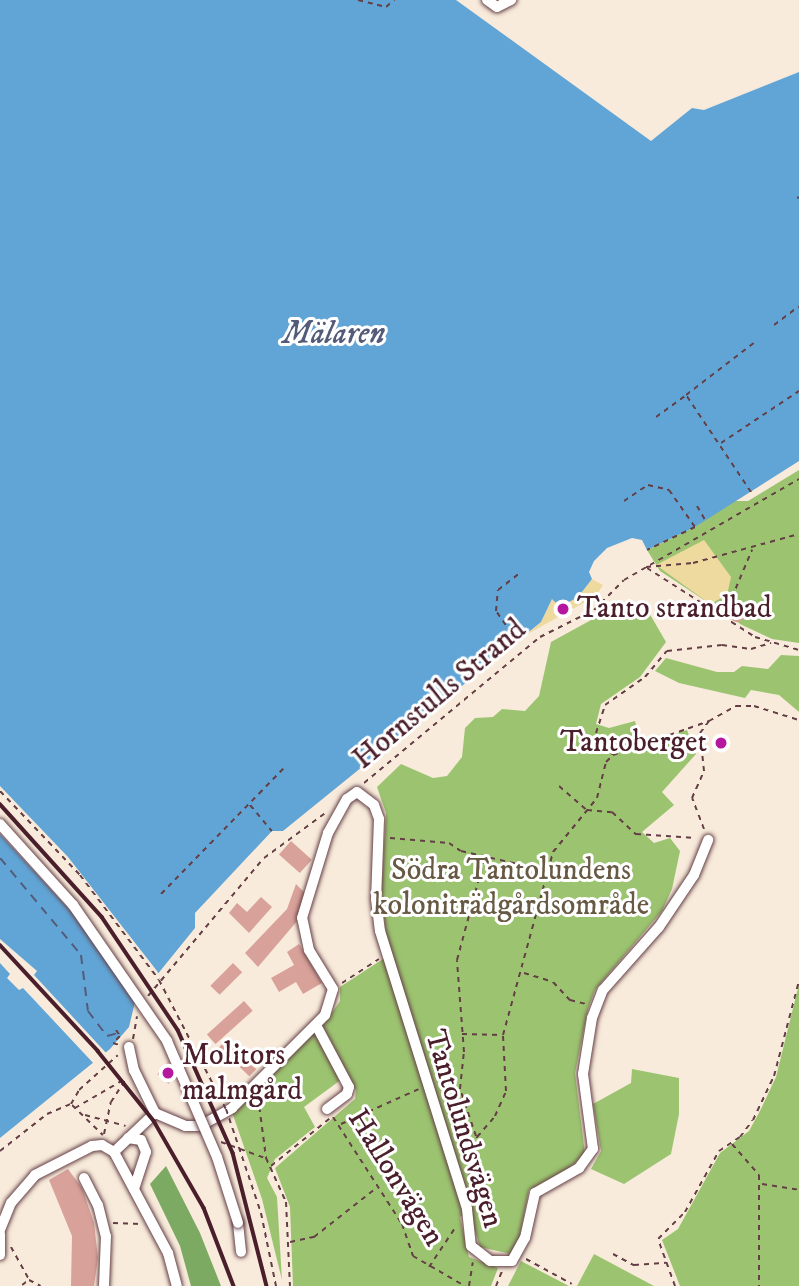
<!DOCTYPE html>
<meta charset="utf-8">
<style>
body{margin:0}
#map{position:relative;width:799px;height:1286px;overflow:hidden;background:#f8ebdb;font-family:"IM FELL DW Pica",serif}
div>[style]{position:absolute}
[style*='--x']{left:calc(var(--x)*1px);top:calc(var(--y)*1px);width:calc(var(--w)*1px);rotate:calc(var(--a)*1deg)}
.green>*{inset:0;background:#9cc470}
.forest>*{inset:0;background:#7daa62}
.sand>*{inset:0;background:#eeda9e}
.water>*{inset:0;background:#61a5d6}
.pier>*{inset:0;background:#f8ebdb}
.ferry>*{height:2px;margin-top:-1px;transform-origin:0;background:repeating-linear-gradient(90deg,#545b78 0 9px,transparent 0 16px)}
.building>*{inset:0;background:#d8a29a;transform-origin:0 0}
.round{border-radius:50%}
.path>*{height:2px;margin-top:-1px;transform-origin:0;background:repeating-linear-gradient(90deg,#643e45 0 5px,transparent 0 10px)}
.roads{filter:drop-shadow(0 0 2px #643e45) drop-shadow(0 0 2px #643e45)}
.minor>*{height:10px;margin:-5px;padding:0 5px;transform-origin:5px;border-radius:5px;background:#fff}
.rail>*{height:3.5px;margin:-1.75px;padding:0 1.75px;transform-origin:1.75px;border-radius:1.75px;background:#4a1f2b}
.path-bridge>*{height:2px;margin-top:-1px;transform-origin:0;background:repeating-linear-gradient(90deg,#643e45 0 5px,transparent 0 10px)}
.bridges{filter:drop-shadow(0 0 2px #643e45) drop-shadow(0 0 2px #643e45)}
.minor-bridge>*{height:10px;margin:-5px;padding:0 5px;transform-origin:5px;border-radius:5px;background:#fff}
.dots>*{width:19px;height:19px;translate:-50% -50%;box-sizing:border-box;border:4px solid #fff;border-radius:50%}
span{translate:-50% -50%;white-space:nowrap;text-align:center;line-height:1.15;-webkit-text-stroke:6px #fff;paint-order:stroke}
.poi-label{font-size:30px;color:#4a1f2b}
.left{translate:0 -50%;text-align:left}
.right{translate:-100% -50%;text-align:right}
.street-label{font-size:30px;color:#4a1f2b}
.park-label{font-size:30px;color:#675943}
.water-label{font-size:32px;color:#545b78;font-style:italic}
</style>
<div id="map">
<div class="green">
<div style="clip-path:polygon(799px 470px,799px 643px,772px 639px,742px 625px,660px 571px,647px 550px,695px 527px,732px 501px,748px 501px)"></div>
<div style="clip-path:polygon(613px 608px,627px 613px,648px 611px,666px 642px,640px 677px,601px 704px,596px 724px,609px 728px,635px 721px,641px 745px,687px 730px,696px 754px,662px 792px,674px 805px,642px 832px,654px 843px,670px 838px,680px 851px,672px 889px,662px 911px,595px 990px,588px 1009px,575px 1073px,585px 1154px,568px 1169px,529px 1190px,518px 1245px,511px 1254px,480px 1247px,469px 1212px,460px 1217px,469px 1257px,498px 1268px,491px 1286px,293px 1286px,290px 1207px,275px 1168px,355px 1099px,356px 1091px,323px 1026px,340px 1001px,340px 987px,389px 955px,381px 896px,386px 813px,377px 787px,401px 764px,433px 778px,447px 776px,462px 757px,465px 728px,475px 718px,493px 717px,502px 709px,525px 711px,539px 696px,551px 642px)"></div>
<div style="clip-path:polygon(781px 655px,799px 656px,799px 712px,779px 695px,751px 690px,745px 698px,679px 683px,655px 671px,666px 658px,717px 672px,734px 672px,742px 666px,768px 669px)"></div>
<div style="clip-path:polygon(799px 984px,799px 1286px,680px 1286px,662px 1240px,678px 1229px,720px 1153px,749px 1131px,761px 1109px,776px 1077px)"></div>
<div style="clip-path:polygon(311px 1034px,319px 1036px,342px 1079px,304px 1107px,315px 1127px,275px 1159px,267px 1178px,277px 1197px,282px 1280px,262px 1199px,232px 1112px)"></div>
<div style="clip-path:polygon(632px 1069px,679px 1078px,679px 1114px,671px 1154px,624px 1184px,591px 1169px,601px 1151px,593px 1104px,631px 1083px)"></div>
<div style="clip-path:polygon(594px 1254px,654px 1286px,577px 1286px)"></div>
<div style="clip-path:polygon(521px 1261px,569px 1286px,508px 1286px)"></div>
</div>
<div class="forest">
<div style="clip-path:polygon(166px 1166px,200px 1233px,221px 1286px,191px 1286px,180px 1246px,150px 1184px)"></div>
</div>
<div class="sand">
<div style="clip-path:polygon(704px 540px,731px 577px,727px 595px,710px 604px,656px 565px)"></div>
<div style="clip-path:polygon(592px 579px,603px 585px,596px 596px,524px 636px,541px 622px,552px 599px,578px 597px)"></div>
</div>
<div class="water">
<div style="clip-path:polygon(0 0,456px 0,651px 141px,692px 108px,704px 110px,799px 72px,799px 461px,695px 527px,647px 550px,642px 540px,632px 538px,607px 548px,594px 561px,589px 572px,592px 579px,578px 597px,560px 607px,552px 599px,541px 622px,283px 831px,272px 831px,195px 913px,195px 928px,135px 1002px,129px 1027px,110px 1049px,0 1138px)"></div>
</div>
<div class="pier">
<div style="clip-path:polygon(0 786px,68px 857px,157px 971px,160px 977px,138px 1003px,79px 920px,0 834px)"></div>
<div style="clip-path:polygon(0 939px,37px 971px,34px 975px,108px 1055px,96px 1066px,23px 988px,19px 990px,7px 978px,10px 974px,0 963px)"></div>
</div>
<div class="ferry">
<div style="--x:0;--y:858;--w:126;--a:50.1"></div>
<div style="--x:81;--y:955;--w:56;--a:82.9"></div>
<div style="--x:88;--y:1011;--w:31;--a:53"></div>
<div style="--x:107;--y:1036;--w:11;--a:-15"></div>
</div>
<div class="building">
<div class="round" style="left:730px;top:608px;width:14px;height:14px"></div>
<div style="left:291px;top:841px;width:28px;height:18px;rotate:42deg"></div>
<div style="clip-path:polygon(296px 884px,306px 894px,298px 920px,258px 967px,245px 953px,287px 909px)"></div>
<div style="clip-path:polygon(261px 897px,272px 907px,249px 933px,229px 913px,237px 903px,247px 912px)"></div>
<div style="clip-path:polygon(299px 944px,322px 983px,303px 994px,296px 982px,279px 992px,271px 978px,294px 965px,287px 952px)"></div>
<div style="left:233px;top:963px;width:13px;height:32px;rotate:45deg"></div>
<div style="left:244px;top:1001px;width:13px;height:50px;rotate:48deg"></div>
<div style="left:226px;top:1040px;width:42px;height:10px;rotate:44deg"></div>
<div style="left:168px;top:1062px;width:15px;height:16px;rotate:42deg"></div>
<div style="clip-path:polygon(68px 1169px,82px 1188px,94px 1223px,98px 1258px,94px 1286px,71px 1286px,72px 1236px,49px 1180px)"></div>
</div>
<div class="path">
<div style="--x:358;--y:0;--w:29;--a:14"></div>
<div style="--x:386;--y:7;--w:11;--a:-41"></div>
<div style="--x:797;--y:198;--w:2;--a:-27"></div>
<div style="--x:774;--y:325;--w:31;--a:-37"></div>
<div style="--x:656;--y:417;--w:36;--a:-36"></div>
<div style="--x:721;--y:443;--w:94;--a:-33.7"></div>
<div style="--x:751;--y:492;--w:117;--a:-123.8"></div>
<div style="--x:686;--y:395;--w:87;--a:-37.5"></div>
<div style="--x:624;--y:501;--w:29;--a:-34"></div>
<div style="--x:648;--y:485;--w:22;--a:13"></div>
<div style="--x:669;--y:490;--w:45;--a:54.9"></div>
<div style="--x:695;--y:527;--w:53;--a:154.4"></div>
<div style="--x:697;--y:506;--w:16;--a:60"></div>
<div style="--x:646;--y:567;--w:47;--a:-4.9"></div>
<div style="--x:693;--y:563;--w:110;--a:-15.3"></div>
<div style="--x:647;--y:568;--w:128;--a:32.6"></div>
<div style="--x:755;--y:637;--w:46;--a:16.5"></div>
<div style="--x:724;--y:616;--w:72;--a:-67"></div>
<div style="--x:517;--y:641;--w:37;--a:-125"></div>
<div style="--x:496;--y:611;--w:21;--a:-85"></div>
<div style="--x:498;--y:590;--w:29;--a:-38"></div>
<div style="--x:357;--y:745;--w:30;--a:45"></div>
<div style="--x:613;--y:755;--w:28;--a:-128"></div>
<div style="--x:596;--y:733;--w:29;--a:-72"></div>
<div style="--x:605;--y:705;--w:49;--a:-35"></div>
<div style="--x:645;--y:677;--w:34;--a:-50"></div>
<div style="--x:667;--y:651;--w:55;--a:-6.2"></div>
<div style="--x:722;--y:645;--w:29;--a:8"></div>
<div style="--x:751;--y:649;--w:21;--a:-17"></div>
<div style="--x:364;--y:783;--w:229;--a:-39.7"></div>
<div style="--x:540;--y:637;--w:60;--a:-26.6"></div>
<div style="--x:594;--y:610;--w:42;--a:-45"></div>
<div style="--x:624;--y:580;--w:202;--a:-30"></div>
<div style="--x:559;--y:786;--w:37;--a:41"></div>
<div style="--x:587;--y:810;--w:25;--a:5"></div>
<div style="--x:612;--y:812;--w:33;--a:43"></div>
<div style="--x:636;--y:834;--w:60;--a:3.8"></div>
<div style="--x:250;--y:805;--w:34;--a:50"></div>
<div style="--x:704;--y:829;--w:33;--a:-111"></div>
<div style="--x:692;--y:798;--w:30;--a:-66"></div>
<div style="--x:704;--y:771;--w:38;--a:-96"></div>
<div style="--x:700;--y:733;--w:15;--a:-53"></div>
<div style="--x:709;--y:721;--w:31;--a:-29"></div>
<div style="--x:736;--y:706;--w:18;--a:0"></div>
<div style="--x:754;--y:706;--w:47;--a:17.3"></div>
<div style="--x:390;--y:838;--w:59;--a:4.8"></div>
<div style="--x:449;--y:843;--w:14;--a:34"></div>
<div style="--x:461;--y:851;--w:85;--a:12.9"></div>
<div style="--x:161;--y:894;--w:177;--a:-45.7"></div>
<div style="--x:524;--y:973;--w:30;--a:17"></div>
<div style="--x:553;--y:982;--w:25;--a:47"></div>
<div style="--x:570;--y:1000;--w:16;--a:14"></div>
<div style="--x:342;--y:983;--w:44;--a:-33"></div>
<div style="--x:148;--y:996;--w:180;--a:-50"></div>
<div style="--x:264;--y:858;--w:79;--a:-36.3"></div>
<div style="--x:116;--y:1030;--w:7;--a:56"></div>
<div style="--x:120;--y:1036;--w:10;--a:135"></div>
<div style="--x:113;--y:1043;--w:6;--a:18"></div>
<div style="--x:462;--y:1034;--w:40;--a:1.4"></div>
<div style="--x:133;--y:1039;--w:23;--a:-80"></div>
<div style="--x:441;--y:1094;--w:19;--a:-16"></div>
<div style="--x:258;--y:1097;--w:62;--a:82.5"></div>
<div style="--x:266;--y:1158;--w:48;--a:65.6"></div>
<div style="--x:286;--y:1202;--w:84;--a:87.3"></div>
<div style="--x:72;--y:1105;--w:43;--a:44.1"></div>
<div style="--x:75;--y:1108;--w:58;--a:-30.1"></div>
<div style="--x:85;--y:1115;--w:42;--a:15"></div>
<div style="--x:333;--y:1117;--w:127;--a:57.2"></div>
<div style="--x:402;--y:1224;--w:34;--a:71"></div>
<div style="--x:413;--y:1256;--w:60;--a:30"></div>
<div style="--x:341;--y:1124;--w:85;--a:-24.2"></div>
<div style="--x:104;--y:1134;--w:33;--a:-78"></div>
<div style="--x:111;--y:1102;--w:27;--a:-57"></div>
<div style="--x:476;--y:1136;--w:50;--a:-108.8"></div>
<div style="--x:460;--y:1089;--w:37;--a:-84"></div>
<div style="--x:464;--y:1052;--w:92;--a:-94.4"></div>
<div style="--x:457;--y:960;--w:108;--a:-74.9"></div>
<div style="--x:221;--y:1142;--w:47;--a:20"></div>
<div style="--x:732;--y:1144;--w:41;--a:48.9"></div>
<div style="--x:759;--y:1175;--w:111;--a:90"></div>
<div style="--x:0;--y:1151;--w:60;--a:-38.2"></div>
<div style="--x:47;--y:1114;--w:26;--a:-23"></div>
<div style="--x:71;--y:1104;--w:16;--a:-60"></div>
<div style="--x:79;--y:1090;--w:52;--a:-41.9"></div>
<div style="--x:271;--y:1166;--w:75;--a:-39"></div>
<div style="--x:469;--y:1177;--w:41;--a:-78.7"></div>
<div style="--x:477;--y:1137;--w:28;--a:-49"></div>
<div style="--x:495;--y:1116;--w:27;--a:-66"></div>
<div style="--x:506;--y:1091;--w:56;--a:-93.1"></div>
<div style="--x:503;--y:1035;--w:190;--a:-74.7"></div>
<div style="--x:553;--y:852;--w:70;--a:-50.8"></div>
<div style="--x:597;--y:798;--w:37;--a:-76"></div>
<div style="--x:606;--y:762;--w:10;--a:-45"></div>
<div style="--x:613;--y:755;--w:102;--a:-19.5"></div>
<div style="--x:762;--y:1184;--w:37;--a:9"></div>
<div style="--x:261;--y:1213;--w:75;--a:78.4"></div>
<div style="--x:113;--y:1223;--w:28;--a:2"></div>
<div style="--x:290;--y:1242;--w:25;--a:-12"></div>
<div style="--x:314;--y:1237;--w:78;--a:-38.2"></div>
<div style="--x:11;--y:1247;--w:38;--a:61"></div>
<div style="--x:29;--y:1280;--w:13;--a:27"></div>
<div style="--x:613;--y:1254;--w:24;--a:28"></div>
<div style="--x:634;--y:1265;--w:32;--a:-4"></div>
<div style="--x:526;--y:1259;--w:52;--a:28.5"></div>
<div style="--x:429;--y:1267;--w:50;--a:-56.3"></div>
<div style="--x:22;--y:1285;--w:9;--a:-36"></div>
<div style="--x:469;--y:1286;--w:24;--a:-81"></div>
<div style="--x:496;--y:1286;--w:16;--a:-68"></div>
<div style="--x:675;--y:1286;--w:50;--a:-109.9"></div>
<div style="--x:658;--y:1239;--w:38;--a:-45"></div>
<div style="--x:685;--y:1212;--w:70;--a:-60.9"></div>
<div style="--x:719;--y:1151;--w:25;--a:-34"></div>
<div style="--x:740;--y:1137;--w:21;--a:-53"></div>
<div style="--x:753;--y:1120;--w:49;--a:-64.5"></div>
<div style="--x:774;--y:1076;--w:98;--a:-75.3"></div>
</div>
<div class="roads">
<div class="minor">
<div style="--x:487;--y:0;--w:12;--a:35"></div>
<div style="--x:497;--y:7;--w:16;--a:-27"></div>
<div style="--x:316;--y:1025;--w:70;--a:62"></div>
<div style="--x:349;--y:1087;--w:7;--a:106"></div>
<div style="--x:347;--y:1094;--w:25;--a:143"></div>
<div style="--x:129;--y:1047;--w:24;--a:78"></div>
<div style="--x:134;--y:1070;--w:48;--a:64"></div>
<div style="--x:128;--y:1138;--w:13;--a:9"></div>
<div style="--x:141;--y:1140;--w:13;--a:67"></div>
<div style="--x:146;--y:1152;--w:39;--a:108"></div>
<div style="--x:114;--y:1152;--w:57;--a:-43.6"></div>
<div style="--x:155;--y:1113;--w:33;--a:23"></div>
<div style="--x:185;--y:1126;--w:15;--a:0"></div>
<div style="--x:200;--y:1126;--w:37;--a:-29"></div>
<div style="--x:232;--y:1108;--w:132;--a:-45"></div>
<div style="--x:325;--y:1015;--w:27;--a:-73"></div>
<div style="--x:333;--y:989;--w:46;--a:-121.6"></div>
<div style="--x:309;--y:950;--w:33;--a:-102"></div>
<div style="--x:302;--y:918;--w:89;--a:-73"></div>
<div style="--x:328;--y:833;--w:39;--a:-61"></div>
<div style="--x:347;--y:799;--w:12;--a:-35"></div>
<div style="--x:357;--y:792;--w:21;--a:37"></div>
<div style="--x:374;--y:805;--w:15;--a:70"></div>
<div style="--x:379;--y:819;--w:80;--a:92.1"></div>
<div style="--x:376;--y:899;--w:32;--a:83"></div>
<div style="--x:380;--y:931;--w:291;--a:72.6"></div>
<div style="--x:467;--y:1209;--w:37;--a:84"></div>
<div style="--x:471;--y:1246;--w:24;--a:38"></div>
<div style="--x:490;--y:1261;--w:22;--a:0"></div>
<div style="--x:512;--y:1261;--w:26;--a:-61"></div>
<div style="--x:525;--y:1238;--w:46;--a:-77.5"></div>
<div style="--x:535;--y:1193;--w:51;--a:-29.6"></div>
<div style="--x:579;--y:1168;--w:24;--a:-54"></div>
<div style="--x:593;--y:1149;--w:76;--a:-97.6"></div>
<div style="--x:583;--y:1074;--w:57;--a:-80.9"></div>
<div style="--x:592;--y:1018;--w:30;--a:-69"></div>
<div style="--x:603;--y:990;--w:84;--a:-48.4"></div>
<div style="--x:659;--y:927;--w:63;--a:-56.1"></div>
<div style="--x:694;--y:875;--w:38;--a:-68"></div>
<div style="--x:114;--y:1152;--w:115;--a:61.9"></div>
<div style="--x:168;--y:1253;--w:34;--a:75"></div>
<div style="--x:84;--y:1178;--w:30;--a:63"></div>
<div style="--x:98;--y:1205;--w:32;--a:76"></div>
<div style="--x:106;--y:1236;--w:50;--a:92.3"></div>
<div style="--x:238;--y:1223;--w:29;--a:84"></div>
<div style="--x:0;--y:1230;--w:29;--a:-68"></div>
<div style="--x:11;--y:1203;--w:37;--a:-49"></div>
<div style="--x:35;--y:1175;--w:64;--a:-27"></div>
<div style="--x:92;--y:1146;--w:10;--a:-6"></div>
<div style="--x:102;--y:1145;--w:14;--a:30"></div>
<div style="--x:0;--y:1234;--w:21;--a:90"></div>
</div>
</div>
<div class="rail">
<div style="--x:0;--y:804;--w:152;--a:47.9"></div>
<div style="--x:102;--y:917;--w:136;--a:56.1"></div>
<div style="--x:178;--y:1030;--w:135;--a:65.9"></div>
<div style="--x:233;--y:1153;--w:137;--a:75.7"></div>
<div style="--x:0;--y:945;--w:144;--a:47.2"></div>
<div style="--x:98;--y:1051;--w:90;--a:51.3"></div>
<div style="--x:154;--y:1121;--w:100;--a:60.1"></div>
<div style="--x:204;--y:1208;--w:84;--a:69"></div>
</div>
<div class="path-bridge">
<div style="--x:0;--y:791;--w:116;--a:46.4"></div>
<div style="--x:80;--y:875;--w:131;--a:53"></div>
<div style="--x:159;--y:980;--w:145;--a:62.6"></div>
<div style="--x:226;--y:1109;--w:110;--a:71.4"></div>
</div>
<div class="bridges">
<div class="minor-bridge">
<div style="--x:0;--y:824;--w:109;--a:48"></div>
<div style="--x:73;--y:905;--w:165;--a:55.3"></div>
<div style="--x:167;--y:1041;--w:126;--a:66.7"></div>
<div style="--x:217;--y:1157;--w:69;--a:72.3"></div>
</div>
</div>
<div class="dots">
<div style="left:563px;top:609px;background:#b5179e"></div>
<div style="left:721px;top:743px;background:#b5179e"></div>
<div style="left:168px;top:1073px;background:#b5179e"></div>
</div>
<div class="poi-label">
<span class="left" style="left:577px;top:609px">Tanto strandbad</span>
<span class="right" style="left:707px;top:743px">Tantoberget</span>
<span class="left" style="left:182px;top:1073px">Molitors<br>malmgård</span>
</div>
<div class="street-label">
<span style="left:440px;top:695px;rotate:-40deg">Hornstulls Strand</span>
<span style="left:463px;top:1129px;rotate:73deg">Tantolundsvägen</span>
<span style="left:395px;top:1178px;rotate:58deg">Hallonvägen</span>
</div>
<div class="park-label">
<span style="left:511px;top:888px">Södra Tantolundens<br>koloniträdgårdsområde</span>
</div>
<div class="water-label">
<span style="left:334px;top:334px">Mälaren</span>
</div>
</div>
